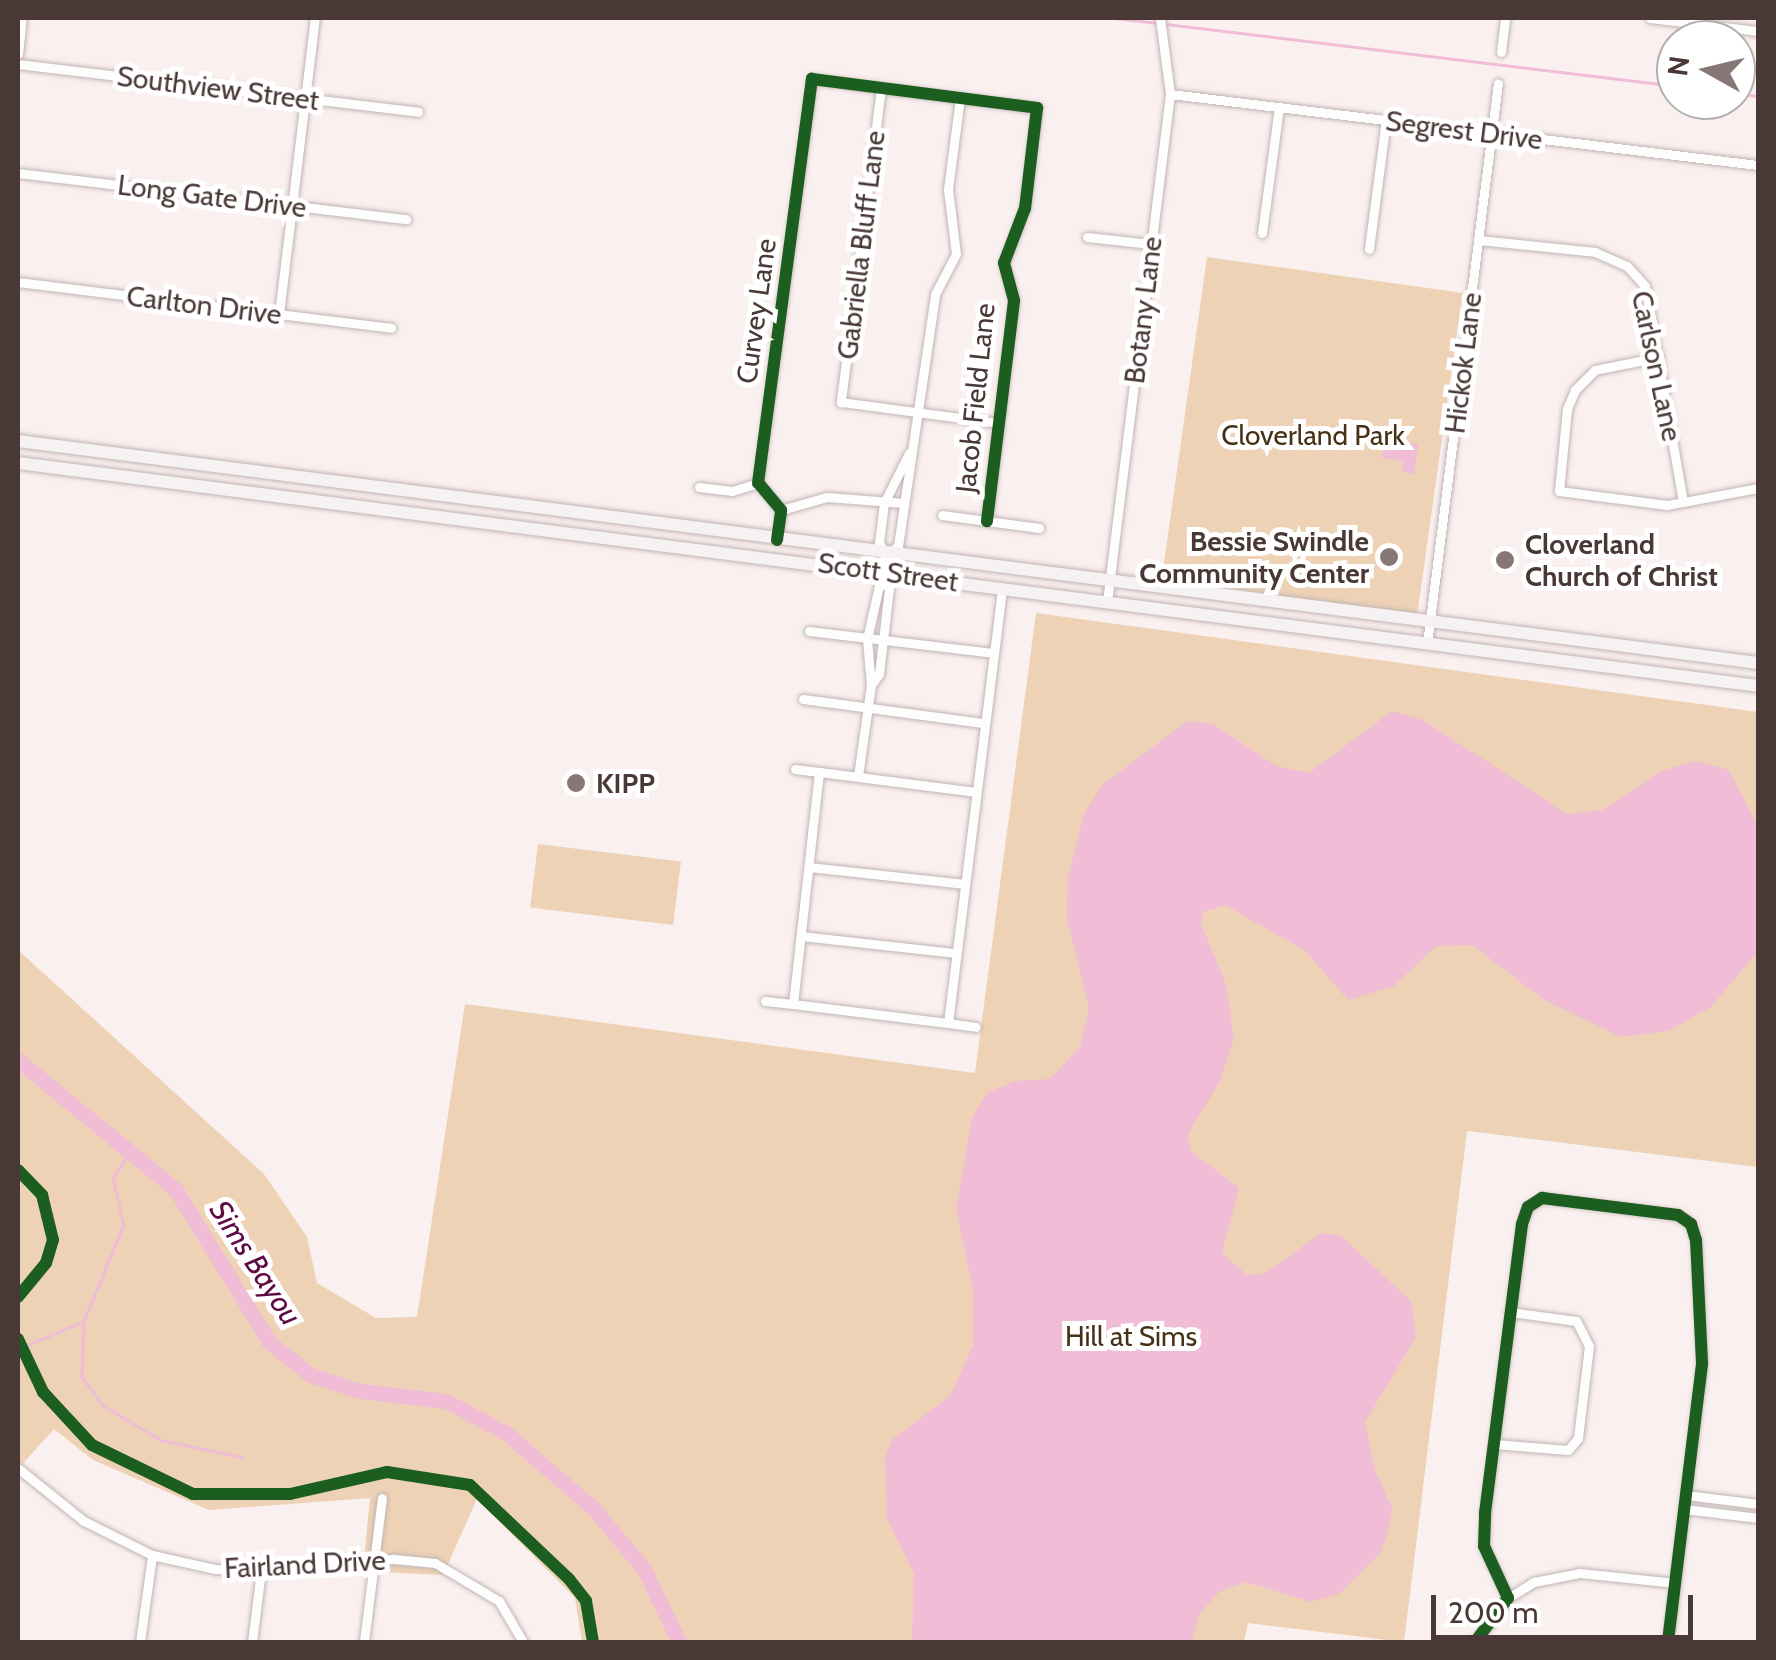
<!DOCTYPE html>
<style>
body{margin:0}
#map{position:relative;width:1776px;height:1660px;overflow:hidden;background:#faf0ef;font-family:Cabin,sans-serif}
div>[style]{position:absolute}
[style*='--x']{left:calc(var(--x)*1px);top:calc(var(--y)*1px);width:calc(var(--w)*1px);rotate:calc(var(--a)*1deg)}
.green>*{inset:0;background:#eed2b6;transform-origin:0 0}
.water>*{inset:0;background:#f0bcd6}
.stream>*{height:2.5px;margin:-1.25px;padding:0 1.25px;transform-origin:1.25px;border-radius:1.25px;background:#f0bcd6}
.river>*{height:15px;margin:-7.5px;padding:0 7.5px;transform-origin:7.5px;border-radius:7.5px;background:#f0bcd6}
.roads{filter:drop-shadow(0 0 2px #c1b5b3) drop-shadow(0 0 2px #c1b5b3)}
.street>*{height:9px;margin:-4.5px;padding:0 4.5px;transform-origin:4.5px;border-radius:4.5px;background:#fefdfd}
.secondary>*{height:12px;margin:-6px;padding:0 6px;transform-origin:6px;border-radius:6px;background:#f6f1f2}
.cycleway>*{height:12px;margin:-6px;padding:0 6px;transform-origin:6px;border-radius:6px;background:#1b5e20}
.dots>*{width:28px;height:28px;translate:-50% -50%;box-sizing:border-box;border:5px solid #fff;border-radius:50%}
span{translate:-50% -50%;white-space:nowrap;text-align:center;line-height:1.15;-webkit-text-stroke:10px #fff;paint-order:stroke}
.street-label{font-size:28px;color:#493836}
.park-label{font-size:28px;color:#463016}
.poi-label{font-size:28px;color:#493836;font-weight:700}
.right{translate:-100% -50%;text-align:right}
.left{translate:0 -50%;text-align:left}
.water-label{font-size:30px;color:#5d0942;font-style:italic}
.frame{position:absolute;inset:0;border:20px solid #493836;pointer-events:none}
.north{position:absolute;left:1656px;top:20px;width:100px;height:100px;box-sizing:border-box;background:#fff;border:2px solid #b6afaf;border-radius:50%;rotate:278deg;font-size:28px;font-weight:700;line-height:40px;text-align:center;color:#493836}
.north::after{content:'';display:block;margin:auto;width:35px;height:45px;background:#877877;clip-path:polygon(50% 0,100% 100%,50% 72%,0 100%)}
.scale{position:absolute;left:1431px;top:1595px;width:262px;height:45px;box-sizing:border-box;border:5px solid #493836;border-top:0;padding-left:12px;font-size:30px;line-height:35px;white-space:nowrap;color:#493836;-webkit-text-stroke:8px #fff;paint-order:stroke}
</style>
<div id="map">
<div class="green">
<div style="left:1207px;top:257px;width:258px;height:325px;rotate:8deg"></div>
<div style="clip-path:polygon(1036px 613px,1758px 712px,1758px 1167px,1467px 1131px,1404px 1642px,1248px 1623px,1244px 1642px,582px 1642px,575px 1598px,477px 1499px,443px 1575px,363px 1571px,370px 1498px,209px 1510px,93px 1460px,54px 1429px,18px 1469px,18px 950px,264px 1174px,307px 1237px,317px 1283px,376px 1318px,417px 1317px,465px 1004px,975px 1073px)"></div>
<div style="left:538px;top:844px;width:144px;height:64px;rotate:7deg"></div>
</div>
<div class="water">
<div style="clip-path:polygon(1384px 439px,1418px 444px,1414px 474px,1402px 472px,1403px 461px,1382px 458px)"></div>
<div style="clip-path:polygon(1392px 711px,1423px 720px,1567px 814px,1602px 810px,1662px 771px,1695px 761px,1729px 770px,1758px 827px,1758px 951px,1711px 1007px,1668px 1031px,1620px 1037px,1543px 999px,1472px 945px,1436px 946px,1394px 986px,1348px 1000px,1304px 950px,1225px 905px,1203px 912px,1201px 924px,1226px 984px,1234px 1039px,1220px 1081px,1187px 1136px,1192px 1152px,1239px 1188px,1222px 1253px,1247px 1275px,1264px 1274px,1321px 1233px,1341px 1236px,1411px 1301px,1416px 1337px,1365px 1422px,1374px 1468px,1392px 1508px,1388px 1533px,1380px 1553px,1340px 1593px,1311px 1602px,1246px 1582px,1219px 1592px,1200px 1613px,1191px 1642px,912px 1642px,914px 1574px,887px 1518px,885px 1457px,892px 1440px,951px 1395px,973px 1345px,973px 1289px,956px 1208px,972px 1118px,987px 1093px,1015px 1081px,1050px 1079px,1080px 1047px,1089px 1008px,1067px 919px,1068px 878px,1084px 814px,1103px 784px,1188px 721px,1213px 724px,1277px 766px,1309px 773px)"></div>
</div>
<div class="stream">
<div style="--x:1115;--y:18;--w:43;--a:6.6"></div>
<div style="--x:1166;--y:24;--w:514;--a:6.93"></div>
<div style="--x:1736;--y:93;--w:22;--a:8"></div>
<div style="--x:129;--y:1154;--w:29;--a:124"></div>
<div style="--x:113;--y:1178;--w:48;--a:76.8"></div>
<div style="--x:124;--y:1225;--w:104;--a:112.6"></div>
<div style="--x:84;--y:1321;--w:56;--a:92"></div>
<div style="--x:82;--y:1377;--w:36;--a:53"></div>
<div style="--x:104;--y:1406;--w:66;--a:30.8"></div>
<div style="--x:161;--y:1440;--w:83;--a:11.9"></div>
<div style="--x:18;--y:1349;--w:72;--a:-23"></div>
</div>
<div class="river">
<div style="--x:18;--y:1060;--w:205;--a:39.4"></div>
<div style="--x:176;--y:1190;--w:178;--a:58.5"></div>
<div style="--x:269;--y:1342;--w:53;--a:38.2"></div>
<div style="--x:311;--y:1375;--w:52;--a:18.1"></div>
<div style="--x:360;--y:1391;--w:87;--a:6.6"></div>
<div style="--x:446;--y:1401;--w:68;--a:28.1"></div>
<div style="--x:506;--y:1433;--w:115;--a:40.8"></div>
<div style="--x:593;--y:1508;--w:80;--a:50.1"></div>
<div style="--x:644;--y:1569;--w:81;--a:64.4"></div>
</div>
<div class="roads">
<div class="street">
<div style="--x:1650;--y:18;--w:109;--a:6.9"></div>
<div style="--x:1501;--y:52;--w:34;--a:-83"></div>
<div style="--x:18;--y:54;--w:36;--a:-84"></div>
<div style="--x:18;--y:64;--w:403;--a:6.8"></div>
<div style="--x:881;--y:88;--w:317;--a:97.3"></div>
<div style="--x:841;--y:402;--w:159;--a:7.6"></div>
<div style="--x:1170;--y:94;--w:592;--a:6.89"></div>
<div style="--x:18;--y:173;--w:391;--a:6.8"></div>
<div style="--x:1262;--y:233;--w:127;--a:-82.3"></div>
<div style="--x:1087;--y:237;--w:64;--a:6.2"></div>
<div style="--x:1479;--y:240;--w:117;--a:5.9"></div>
<div style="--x:1595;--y:252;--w:35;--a:24"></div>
<div style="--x:1627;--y:266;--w:27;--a:48"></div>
<div style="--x:1645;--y:286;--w:219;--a:80"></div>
<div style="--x:1369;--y:249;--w:130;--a:-82.5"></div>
<div style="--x:18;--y:282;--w:376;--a:7"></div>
<div style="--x:279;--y:314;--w:298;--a:-83.1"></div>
<div style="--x:1659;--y:357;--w:65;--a:168.5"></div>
<div style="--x:1595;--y:370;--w:28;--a:135"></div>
<div style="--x:1575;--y:390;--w:21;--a:113"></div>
<div style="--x:1567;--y:409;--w:82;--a:95.6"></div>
<div style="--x:1559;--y:491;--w:109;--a:7.4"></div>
<div style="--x:1667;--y:505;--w:93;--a:-10.6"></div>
<div style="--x:699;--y:487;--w:33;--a:7"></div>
<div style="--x:732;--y:491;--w:27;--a:-17"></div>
<div style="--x:781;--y:510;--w:48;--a:-15.8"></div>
<div style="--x:827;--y:497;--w:77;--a:4.5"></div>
<div style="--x:942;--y:515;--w:98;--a:7.6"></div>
<div style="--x:777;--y:540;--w:30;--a:-82"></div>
<div style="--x:781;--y:510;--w:35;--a:-130"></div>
<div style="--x:758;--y:483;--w:408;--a:-82.4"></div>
<div style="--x:812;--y:79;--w:227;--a:7.3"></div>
<div style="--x:1037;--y:108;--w:101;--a:96.8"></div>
<div style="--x:1025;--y:208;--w:59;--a:110.9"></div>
<div style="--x:1004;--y:263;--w:39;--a:75"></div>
<div style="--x:1014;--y:301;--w:222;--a:97"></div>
<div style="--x:888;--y:554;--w:13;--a:-39"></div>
<div style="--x:898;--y:546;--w:255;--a:-81.6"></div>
<div style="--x:935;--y:294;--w:45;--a:-62.3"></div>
<div style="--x:956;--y:254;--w:65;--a:-97"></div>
<div style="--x:948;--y:189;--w:92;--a:-82.5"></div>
<div style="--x:882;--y:580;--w:11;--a:52"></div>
<div style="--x:889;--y:589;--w:26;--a:97"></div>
<div style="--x:886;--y:615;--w:59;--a:96.8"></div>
<div style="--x:879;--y:674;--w:14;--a:126"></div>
<div style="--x:871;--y:685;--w:46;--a:-95"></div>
<div style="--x:867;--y:639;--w:86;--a:-77.3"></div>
<div style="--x:886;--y:555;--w:14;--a:-120"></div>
<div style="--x:879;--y:543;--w:40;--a:-82.9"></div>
<div style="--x:884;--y:503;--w:56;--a:-63.4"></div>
<div style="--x:1107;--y:602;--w:512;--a:-82.93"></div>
<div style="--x:1170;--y:94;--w:77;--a:-97.5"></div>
<div style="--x:809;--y:631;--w:185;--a:6.8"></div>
<div style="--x:1427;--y:644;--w:565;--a:-82.79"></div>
<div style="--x:803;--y:699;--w:183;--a:7.6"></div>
<div style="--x:795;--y:769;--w:24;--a:7"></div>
<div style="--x:858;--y:776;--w:92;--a:-81.9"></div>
<div style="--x:976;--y:792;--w:158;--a:-172.7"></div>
<div style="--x:819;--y:772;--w:233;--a:96.4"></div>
<div style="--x:793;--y:1004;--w:156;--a:7"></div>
<div style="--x:948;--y:1023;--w:438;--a:-82.9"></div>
<div style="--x:809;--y:867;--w:157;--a:6.2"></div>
<div style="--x:801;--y:936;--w:156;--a:6.3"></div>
<div style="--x:765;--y:1001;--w:28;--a:6"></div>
<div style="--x:948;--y:1023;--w:28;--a:8"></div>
<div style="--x:1494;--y:1444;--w:74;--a:4.6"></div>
<div style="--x:1568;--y:1450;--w:16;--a:-50"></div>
<div style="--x:1578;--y:1438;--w:93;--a:-83.2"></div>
<div style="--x:1589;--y:1346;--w:28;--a:-117"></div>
<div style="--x:1576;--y:1321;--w:67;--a:-172.2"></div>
<div style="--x:19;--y:1469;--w:83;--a:38.7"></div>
<div style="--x:84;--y:1521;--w:76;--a:26.6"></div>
<div style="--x:152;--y:1555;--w:65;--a:12.5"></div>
<div style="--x:215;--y:1569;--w:46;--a:2.5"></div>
<div style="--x:261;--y:1571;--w:134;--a:-5.2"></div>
<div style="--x:394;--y:1559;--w:41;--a:5.6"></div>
<div style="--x:435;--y:1563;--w:74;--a:30.7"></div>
<div style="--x:499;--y:1601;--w:48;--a:59.7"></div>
<div style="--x:1686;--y:1495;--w:73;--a:7.1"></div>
<div style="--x:1684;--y:1509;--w:75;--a:6.9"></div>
<div style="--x:1508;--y:1598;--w:31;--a:-32"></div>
<div style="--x:1534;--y:1582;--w:47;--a:-11.1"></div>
<div style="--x:1580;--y:1573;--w:96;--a:6"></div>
<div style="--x:140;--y:1642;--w:88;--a:-82.1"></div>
<div style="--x:252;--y:1642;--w:72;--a:-82.8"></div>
<div style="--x:364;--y:1642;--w:145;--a:-82.9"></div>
<div style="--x:1475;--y:1642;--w:55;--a:-53.1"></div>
<div style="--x:1508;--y:1598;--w:57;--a:-114.8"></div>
<div style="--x:1484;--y:1546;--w:33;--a:-88"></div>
<div style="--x:1485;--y:1513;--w:291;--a:-82.7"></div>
<div style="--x:1522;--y:1224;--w:18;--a:-71"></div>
<div style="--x:1528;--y:1207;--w:17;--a:-33"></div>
<div style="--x:1542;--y:1198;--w:137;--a:7.1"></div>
<div style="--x:1678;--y:1215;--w:16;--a:35"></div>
<div style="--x:1691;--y:1224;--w:17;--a:73"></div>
<div style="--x:1696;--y:1240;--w:124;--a:87.2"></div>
<div style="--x:1702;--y:1364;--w:280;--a:97"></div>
</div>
<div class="secondary">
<div style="--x:18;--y:441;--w:1754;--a:7.27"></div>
<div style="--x:18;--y:463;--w:1754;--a:7.3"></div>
</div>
</div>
<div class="cycleway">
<div style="--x:777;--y:540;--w:30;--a:-82"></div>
<div style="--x:781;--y:510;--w:35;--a:-130"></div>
<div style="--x:758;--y:483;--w:408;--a:-82.4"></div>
<div style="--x:812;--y:79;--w:227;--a:7.3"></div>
<div style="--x:1037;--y:108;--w:101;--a:96.8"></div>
<div style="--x:1025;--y:208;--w:59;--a:110.9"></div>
<div style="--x:1004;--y:263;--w:39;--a:75"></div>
<div style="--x:1014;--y:301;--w:222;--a:97"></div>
<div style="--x:18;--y:1170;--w:35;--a:46"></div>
<div style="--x:42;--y:1195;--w:46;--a:76.3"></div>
<div style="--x:53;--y:1240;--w:24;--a:107"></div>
<div style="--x:46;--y:1263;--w:44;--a:129.5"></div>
<div style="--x:18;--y:1339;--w:59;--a:64.7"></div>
<div style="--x:43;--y:1392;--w:72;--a:47.2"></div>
<div style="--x:92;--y:1445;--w:112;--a:25.9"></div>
<div style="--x:193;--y:1494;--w:97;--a:0"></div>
<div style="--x:290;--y:1494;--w:99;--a:-12.8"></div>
<div style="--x:387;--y:1472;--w:84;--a:8.9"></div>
<div style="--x:470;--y:1485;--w:137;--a:43.5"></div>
<div style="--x:569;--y:1579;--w:28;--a:52"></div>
<div style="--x:586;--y:1601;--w:42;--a:80.3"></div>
<div style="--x:1475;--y:1642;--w:55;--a:-53.1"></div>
<div style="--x:1508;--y:1598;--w:57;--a:-114.8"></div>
<div style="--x:1484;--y:1546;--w:33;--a:-88"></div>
<div style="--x:1485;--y:1513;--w:291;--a:-82.7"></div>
<div style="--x:1522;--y:1224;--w:18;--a:-71"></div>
<div style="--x:1528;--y:1207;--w:17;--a:-33"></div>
<div style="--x:1542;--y:1198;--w:137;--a:7.1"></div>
<div style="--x:1678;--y:1215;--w:16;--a:35"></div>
<div style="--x:1691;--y:1224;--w:17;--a:73"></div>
<div style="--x:1696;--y:1240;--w:124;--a:87.2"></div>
<div style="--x:1702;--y:1364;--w:280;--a:97"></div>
</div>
<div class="dots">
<div style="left:1389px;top:557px;background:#877877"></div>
<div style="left:1505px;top:560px;background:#877877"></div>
<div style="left:576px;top:783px;background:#877877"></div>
</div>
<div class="street-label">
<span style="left:218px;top:88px;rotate:7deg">Southview Street</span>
<span style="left:1464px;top:130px;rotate:7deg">Segrest Drive</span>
<span style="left:212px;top:196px;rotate:7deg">Long Gate Drive</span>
<span style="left:861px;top:245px;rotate:-83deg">Gabriella Bluff Lane</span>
<span style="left:204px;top:305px;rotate:7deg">Carlton Drive</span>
<span style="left:1143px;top:310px;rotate:-83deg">Botany Lane</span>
<span style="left:756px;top:311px;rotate:-82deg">Curvey Lane</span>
<span style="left:1463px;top:363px;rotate:-83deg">Hickok Lane</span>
<span style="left:1657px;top:366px;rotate:78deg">Carlson Lane</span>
<span style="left:975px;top:398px;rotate:-84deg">Jacob Field Lane</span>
<span style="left:888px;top:572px;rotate:8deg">Scott Street</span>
<span style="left:305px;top:1564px;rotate:-3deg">Fairland Drive</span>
</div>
<div class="park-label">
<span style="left:1313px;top:435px">Cloverland Park</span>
<span style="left:1131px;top:1336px">Hill at Sims</span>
</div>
<div class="poi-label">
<span class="right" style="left:1369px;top:557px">Bessie Swindle<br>Community Center</span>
<span class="left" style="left:1525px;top:560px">Cloverland<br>Church of Christ</span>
<span class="left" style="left:596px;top:783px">KIPP</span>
</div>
<div class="water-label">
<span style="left:255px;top:1263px;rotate:57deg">Sims Bayou</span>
</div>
<div class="frame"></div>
<div class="north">N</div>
<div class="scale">200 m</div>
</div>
